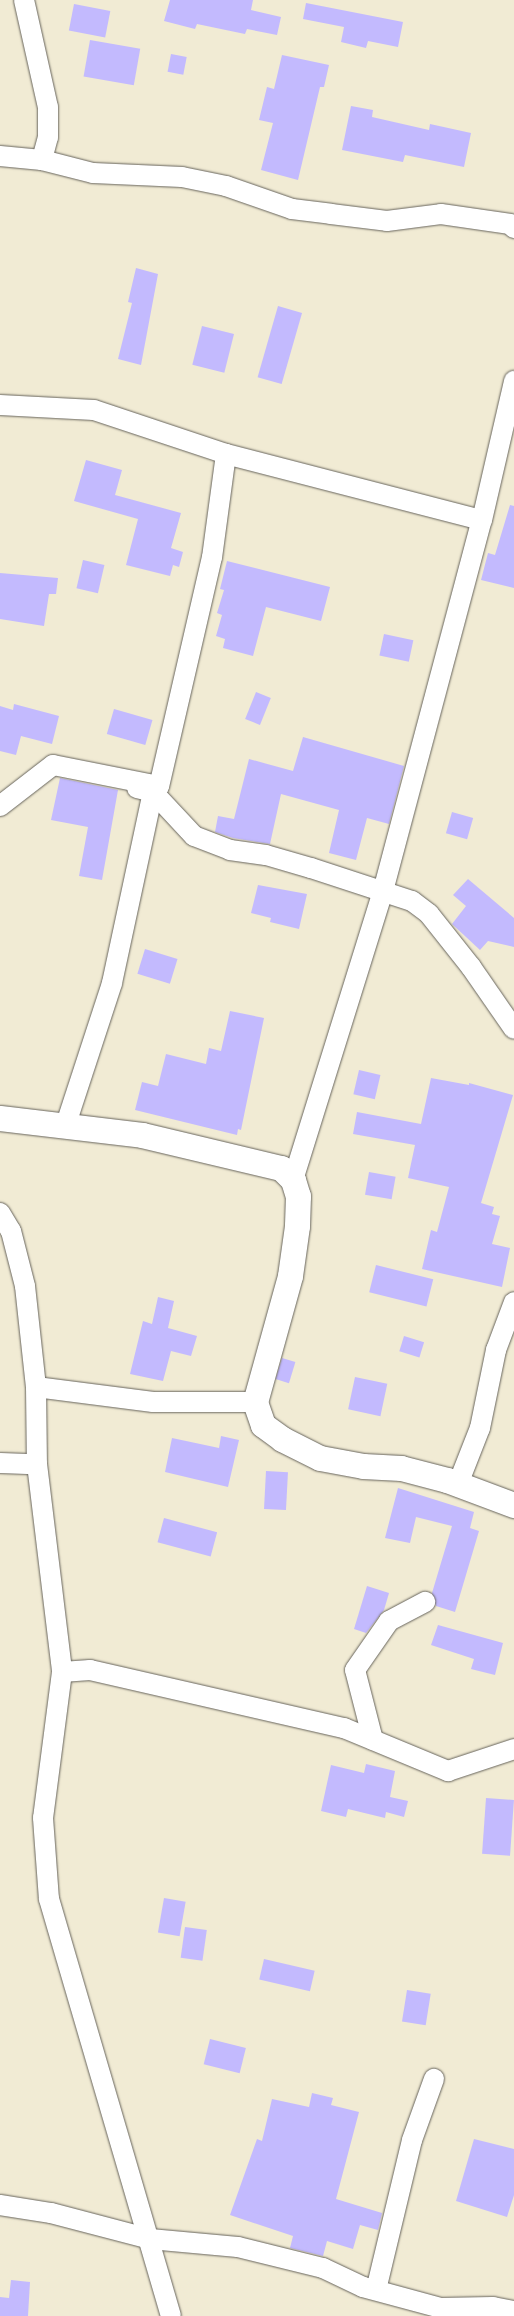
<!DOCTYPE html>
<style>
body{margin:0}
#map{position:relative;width:514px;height:2316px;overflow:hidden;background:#f1ebd4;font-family:"IM FELL DW Pica",serif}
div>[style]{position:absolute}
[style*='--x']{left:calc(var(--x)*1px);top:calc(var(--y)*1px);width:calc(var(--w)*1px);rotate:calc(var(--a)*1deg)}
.building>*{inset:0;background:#c3bafe;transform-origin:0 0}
.roads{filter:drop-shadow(0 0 1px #67645c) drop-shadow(0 0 1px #67645c)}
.minor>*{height:20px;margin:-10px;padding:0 10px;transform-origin:10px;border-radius:10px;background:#fff}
.tertiary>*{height:25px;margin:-12.5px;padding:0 12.5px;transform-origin:12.5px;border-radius:12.5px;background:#fff}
span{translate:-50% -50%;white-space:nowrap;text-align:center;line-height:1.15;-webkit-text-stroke:5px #fdfcf7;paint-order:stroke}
</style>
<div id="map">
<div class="building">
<div style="clip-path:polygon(170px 0,253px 0,251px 10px,281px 17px,277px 35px,247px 29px,245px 34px,197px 24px,195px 29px,164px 21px)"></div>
<div style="clip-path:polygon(306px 3px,403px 22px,398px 47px,368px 41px,366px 48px,341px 42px,344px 27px,303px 19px)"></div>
<div style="left:74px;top:4px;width:37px;height:27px;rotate:11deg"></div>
<div style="left:90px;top:40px;width:51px;height:37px;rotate:10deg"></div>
<div style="left:171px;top:54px;width:16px;height:18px;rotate:11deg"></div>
<div style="clip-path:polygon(282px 55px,329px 65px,324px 87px,320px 87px,298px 180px,261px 170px,273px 123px,259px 120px,267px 87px,274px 89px)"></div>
<div style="clip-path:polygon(351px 106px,373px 110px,372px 117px,429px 130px,430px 124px,471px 133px,464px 167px,405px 155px,403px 162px,342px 150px)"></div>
<div style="clip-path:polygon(136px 268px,158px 274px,141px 365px,118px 359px,132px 303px,128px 302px)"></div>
<div style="left:278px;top:306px;width:25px;height:74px;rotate:16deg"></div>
<div style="left:202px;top:326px;width:33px;height:40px;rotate:14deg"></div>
<div style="clip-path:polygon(86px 460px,122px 470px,115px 495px,181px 513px,171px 548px,183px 552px,179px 567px,173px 565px,170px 576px,126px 565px,138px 519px,74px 501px)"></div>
<div style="clip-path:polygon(510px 505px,514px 506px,514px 588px,481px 580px,488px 553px,495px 555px)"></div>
<div style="left:83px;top:560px;width:22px;height:29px;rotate:13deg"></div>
<div style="clip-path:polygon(227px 561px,330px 587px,321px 621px,266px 607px,253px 656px,223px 648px,225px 639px,216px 636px,222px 615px,217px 613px,224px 590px,220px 589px)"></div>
<div style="clip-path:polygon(0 573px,58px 578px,56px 594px,49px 594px,44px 626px,0 619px)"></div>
<div style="left:384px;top:634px;width:30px;height:22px;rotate:12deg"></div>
<div style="left:256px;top:692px;width:16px;height:29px;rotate:22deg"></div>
<div style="clip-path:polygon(14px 704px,59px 716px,52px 744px,21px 736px,16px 755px,0 751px,0 706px,13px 710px)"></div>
<div style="left:114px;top:709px;width:40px;height:26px;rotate:16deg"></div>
<div style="clip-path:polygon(303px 737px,404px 766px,389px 824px,367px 818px,356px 860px,329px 853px,339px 810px,281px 794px,270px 844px,233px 838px,215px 832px,218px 816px,234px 819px,249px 759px,293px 771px)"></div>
<div style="clip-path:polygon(60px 778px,118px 790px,102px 880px,79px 876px,88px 827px,51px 820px)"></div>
<div style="left:452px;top:812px;width:22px;height:22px;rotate:16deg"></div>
<div style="clip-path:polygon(468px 879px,514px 918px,514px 947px,488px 941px,480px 950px,452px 924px,466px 906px,453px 895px)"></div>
<div style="clip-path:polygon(258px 885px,307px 894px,299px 929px,270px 922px,271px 918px,251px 913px)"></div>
<div style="left:145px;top:949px;width:34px;height:26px;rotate:17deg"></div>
<div style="clip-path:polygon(230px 1011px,264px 1018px,241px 1130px,238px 1129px,237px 1135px,135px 1110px,142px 1082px,158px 1086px,166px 1054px,206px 1064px,209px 1048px,221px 1051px)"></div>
<div style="left:359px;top:1070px;width:22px;height:25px;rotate:13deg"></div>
<div style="clip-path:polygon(431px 1078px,469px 1085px,469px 1083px,513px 1095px,481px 1203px,494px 1207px,492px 1214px,500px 1216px,492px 1244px,510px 1248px,502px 1287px,422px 1269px,431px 1230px,437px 1232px,449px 1187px,408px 1178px,415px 1145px,353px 1134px,357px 1112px,421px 1124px)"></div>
<div style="left:369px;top:1172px;width:27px;height:23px;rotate:10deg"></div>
<div style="left:376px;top:1265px;width:59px;height:28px;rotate:14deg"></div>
<div style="clip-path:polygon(158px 1297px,174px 1301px,168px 1328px,197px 1336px,191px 1356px,171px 1351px,163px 1381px,130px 1374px,143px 1321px,152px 1324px)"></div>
<div style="left:404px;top:1336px;width:21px;height:16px;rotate:17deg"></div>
<div style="left:282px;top:1358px;width:14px;height:22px;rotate:17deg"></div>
<div style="left:355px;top:1377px;width:33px;height:33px;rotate:12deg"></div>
<div style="clip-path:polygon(221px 1436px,239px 1440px,228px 1487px,165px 1472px,172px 1438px,219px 1448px)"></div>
<div style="left:266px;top:1471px;width:22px;height:38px;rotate:3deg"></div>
<div style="clip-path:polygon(398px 1488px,474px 1512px,470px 1528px,479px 1531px,455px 1612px,436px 1606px,432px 1593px,452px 1526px,416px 1517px,410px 1543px,385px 1538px)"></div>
<div style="left:164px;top:1518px;width:55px;height:25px;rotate:15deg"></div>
<div style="clip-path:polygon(367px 1586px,389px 1593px,384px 1610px,366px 1633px,354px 1629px)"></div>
<div style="clip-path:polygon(438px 1625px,503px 1643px,495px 1675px,471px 1669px,474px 1659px,431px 1645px)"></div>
<div style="clip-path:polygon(366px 1764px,395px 1771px,390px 1797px,408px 1801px,404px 1817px,386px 1812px,385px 1818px,348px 1809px,346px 1817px,321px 1811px,331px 1765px,364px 1773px)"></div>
<div style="left:486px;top:1798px;width:28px;height:56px;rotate:4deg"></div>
<div style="left:164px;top:1898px;width:22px;height:35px;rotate:10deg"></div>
<div style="left:185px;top:1927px;width:22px;height:31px;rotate:8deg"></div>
<div style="left:264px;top:1959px;width:52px;height:21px;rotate:13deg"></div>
<div style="left:407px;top:1990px;width:24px;height:32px;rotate:9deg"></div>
<div style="left:210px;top:2039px;width:37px;height:26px;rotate:14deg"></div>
<div style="clip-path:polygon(312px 2093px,333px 2098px,331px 2105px,359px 2112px,336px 2199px,382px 2213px,378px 2230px,360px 2225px,353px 2249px,327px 2241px,323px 2256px,290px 2248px,293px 2236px,230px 2215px,257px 2139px,262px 2141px,272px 2099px,309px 2107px)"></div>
<div style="clip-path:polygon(474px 2139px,514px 2149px,514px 2195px,507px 2217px,456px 2201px)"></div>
<div style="clip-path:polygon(11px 2280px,30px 2282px,28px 2316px,0 2316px,0 2297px,9px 2298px)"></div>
</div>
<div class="roads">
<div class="minor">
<div style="--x:24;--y:0;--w:110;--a:77.4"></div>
<div style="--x:48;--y:107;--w:30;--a:90"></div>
<div style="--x:48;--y:137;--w:24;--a:105"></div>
<div style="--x:0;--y:156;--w:42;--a:5.4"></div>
<div style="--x:42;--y:160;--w:53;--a:14.3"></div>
<div style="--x:93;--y:173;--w:89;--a:2.6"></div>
<div style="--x:182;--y:177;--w:45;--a:11.6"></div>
<div style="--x:226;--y:186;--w:70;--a:19.2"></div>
<div style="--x:292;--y:209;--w:39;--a:7"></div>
<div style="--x:331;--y:214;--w:56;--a:7.1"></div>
<div style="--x:387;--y:221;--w:54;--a:-7.4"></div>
<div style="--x:441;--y:214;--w:70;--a:8.2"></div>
<div style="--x:510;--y:224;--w:6;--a:45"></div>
<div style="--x:0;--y:405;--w:94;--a:3"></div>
<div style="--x:94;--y:410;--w:139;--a:18.4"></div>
<div style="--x:226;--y:454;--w:104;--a:97.7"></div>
<div style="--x:212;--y:557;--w:235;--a:103"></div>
<div style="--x:159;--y:786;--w:108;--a:-168.8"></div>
<div style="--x:53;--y:765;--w:67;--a:142.3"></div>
<div style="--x:226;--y:454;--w:264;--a:14.5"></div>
<div style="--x:482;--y:520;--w:143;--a:-77"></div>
<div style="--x:137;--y:788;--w:16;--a:14"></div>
<div style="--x:153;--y:792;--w:60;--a:47"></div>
<div style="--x:194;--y:836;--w:39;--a:21"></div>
<div style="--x:230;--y:850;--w:36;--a:8"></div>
<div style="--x:266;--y:855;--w:47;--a:16.1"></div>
<div style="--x:311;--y:868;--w:106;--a:18.1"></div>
<div style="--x:412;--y:901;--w:21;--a:37"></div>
<div style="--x:429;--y:914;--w:68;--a:51.6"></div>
<div style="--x:471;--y:967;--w:75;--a:55.3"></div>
<div style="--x:66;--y:1124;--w:148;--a:-71.9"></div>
<div style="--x:112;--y:983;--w:195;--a:-77.9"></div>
<div style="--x:293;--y:1180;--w:303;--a:-72.7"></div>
<div style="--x:383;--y:891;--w:384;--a:-75.1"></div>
<div style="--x:0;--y:1213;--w:21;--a:59"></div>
<div style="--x:11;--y:1231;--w:57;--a:75.7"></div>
<div style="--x:25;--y:1286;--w:102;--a:83.8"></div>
<div style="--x:36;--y:1387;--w:77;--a:89.3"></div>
<div style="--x:37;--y:1464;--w:209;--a:83.1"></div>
<div style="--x:62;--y:1672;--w:147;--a:97.4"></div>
<div style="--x:43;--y:1818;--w:81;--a:85.8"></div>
<div style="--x:49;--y:1899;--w:434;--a:73.7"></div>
<div style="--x:36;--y:1387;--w:118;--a:7.3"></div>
<div style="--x:153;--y:1402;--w:102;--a:0"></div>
<div style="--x:0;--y:1463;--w:37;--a:2"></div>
<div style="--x:458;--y:1484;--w:60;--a:-68.6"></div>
<div style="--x:480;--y:1428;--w:80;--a:-78.4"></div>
<div style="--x:496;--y:1350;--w:51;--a:-69.4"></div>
<div style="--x:62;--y:1672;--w:28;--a:-4"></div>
<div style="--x:90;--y:1670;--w:261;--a:12.9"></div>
<div style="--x:344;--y:1728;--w:113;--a:22.5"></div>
<div style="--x:448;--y:1771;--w:70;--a:-18.4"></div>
<div style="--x:373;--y:1740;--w:72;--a:-104.4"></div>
<div style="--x:355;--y:1670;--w:60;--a:-55.2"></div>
<div style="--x:389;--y:1621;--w:41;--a:-27.8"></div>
<div style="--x:0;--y:2205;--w:52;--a:8.9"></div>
<div style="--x:51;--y:2213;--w:102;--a:14.7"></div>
<div style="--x:150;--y:2239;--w:88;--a:5.2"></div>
<div style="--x:238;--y:2247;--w:88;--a:13.9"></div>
<div style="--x:323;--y:2268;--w:44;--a:25.4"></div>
<div style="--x:363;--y:2287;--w:81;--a:15.1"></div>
<div style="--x:441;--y:2308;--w:52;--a:-1.1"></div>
<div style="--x:493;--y:2307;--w:21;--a:11"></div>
<div style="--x:376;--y:2290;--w:154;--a:-76.5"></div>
<div style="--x:412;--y:2140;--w:65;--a:-70.2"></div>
</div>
<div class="tertiary">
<div style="--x:0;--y:1118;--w:143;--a:6.8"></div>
<div style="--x:142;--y:1135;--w:143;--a:13.4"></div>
<div style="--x:281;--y:1168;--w:17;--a:45"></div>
<div style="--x:293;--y:1180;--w:17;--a:73"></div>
<div style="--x:298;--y:1196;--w:30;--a:92"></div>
<div style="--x:297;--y:1226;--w:50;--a:98"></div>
<div style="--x:290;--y:1276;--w:131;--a:105.5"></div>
<div style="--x:255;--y:1402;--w:24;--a:71"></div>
<div style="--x:263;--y:1425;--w:24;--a:36"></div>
<div style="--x:282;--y:1439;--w:42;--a:26.6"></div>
<div style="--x:320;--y:1458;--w:44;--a:10.5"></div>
<div style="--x:363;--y:1466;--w:38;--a:3"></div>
<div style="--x:401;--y:1468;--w:48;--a:14.6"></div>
<div style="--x:447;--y:1480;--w:72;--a:20.5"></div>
</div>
</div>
</div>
